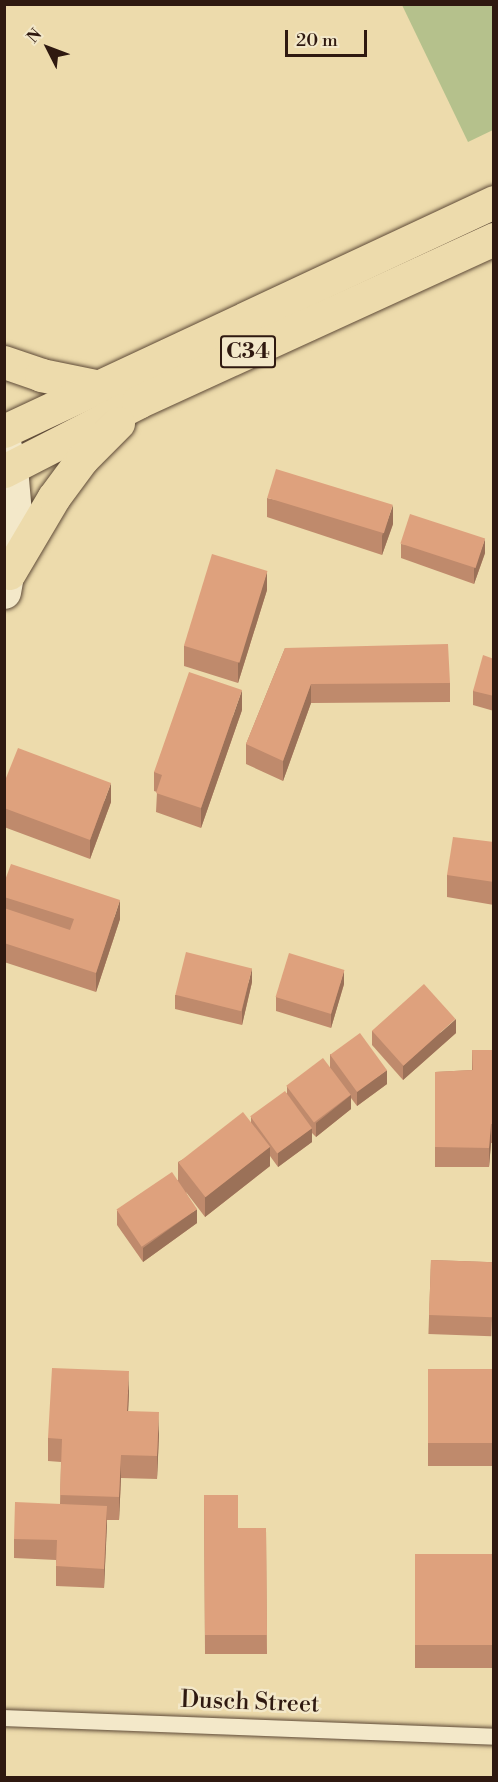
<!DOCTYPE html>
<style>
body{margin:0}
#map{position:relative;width:498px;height:1782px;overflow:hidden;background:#eddbac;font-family:"Libre Bodoni",serif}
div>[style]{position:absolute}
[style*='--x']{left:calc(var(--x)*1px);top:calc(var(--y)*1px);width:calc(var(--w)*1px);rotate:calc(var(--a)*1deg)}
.green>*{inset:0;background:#b5c18c}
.roads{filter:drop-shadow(0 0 2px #5e4a37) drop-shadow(0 0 2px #5e4a37)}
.lane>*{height:16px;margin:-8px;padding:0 8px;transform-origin:8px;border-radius:8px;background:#f3e8c9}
.secondary>*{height:33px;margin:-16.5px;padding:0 16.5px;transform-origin:16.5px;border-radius:16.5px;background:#f3e8c9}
.primary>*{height:33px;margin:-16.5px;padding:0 16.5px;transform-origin:16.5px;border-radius:16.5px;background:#eddbac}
.wall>*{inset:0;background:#bf8a6c;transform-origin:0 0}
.shaded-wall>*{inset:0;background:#9b7158}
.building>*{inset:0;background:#dea17d;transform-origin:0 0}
span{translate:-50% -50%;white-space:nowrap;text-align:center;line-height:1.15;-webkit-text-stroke:5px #f3e8c9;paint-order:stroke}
.shield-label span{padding:2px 4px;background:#f3e8c9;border:2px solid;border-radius:4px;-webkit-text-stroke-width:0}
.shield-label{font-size:22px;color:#2f1910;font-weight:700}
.street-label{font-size:24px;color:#2f1910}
.frame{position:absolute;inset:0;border:6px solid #2f1910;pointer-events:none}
.north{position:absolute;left:18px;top:18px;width:60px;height:60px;-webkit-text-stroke:4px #f3e8c9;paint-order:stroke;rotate:312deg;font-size:16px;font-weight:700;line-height:24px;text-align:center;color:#2f1910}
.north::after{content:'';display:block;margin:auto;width:21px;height:27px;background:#2f1910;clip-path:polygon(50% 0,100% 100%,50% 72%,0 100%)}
.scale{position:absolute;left:285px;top:30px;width:82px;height:27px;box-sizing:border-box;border:3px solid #2f1910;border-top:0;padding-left:8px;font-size:18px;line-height:21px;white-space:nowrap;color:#2f1910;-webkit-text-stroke:4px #f3e8c9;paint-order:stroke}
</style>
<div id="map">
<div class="green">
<div style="clip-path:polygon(402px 5px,493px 5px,493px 130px,468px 142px)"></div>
</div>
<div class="roads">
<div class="lane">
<div style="--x:4;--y:1718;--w:490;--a:2.2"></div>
</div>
<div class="secondary">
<div style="--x:4;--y:443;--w:26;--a:74"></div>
<div style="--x:11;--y:468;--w:56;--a:84.9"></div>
<div style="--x:16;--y:524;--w:69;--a:100"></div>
</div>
<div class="primary">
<div style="--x:4;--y:362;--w:39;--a:19"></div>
<div style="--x:41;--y:375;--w:55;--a:11.5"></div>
<div style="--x:4;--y:431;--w:541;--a:-25.05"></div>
<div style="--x:4;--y:471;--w:151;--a:-27.2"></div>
<div style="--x:138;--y:402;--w:392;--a:-24.6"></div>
<div style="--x:9;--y:573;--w:88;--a:-59.4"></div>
<div style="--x:54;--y:497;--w:47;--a:-53.6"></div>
<div style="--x:82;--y:459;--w:51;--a:-45"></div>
</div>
</div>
<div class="wall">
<div style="clip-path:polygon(267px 498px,393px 524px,382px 555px,267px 517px)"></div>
<div style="clip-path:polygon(401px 544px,485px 553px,474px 584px,401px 558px)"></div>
<div style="clip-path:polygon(267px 590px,238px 683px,184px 666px,184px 646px)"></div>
<div style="clip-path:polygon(285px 648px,450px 683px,450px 702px,311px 703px,283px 781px,246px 764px,246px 744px)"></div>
<div style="clip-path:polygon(494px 659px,494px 711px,473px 705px,473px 691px)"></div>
<div style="clip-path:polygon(242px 710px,201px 828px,156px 812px,157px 792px,154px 791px,154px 772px)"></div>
<div style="clip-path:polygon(4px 783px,111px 802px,90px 859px,4px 827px)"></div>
<div style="clip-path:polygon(494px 842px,494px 905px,447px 897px,447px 875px)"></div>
<div style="clip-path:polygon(4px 883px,120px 919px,96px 992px,4px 962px)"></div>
<div style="clip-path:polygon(252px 982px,242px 1025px,175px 1009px,175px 995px)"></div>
<div style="clip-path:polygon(344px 984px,331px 1028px,276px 1011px,276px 997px)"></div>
<div style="clip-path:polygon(372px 1031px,456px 1033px,403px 1080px,372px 1045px)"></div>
<div style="clip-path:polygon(472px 1050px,494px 1050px,494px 1143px,491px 1143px,489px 1167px,435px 1167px,435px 1072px,472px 1070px)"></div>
<div style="clip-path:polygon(330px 1054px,387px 1084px,357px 1106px,351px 1098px,351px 1109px,316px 1137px,312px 1133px,312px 1142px,278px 1167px,270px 1156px,270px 1166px,205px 1217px,186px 1192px,197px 1223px,143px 1262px,117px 1225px,117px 1211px,178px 1180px,178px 1162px,251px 1123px,251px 1117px,287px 1093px,287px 1086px,330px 1068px)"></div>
<div style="left:431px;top:1260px;width:63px;height:74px;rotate:2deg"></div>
<div style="left:428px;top:1369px;width:66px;height:97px"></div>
<div style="clip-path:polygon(129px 1393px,128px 1411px,159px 1435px,157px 1479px,121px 1478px,119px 1520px,107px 1520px,104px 1588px,56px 1586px,56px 1560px,14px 1558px,14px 1539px,60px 1504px,61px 1462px,48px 1461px,48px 1438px)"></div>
<div style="clip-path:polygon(204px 1495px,238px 1528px,266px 1528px,267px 1654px,205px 1654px)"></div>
<div style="left:494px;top:1554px;width:114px;height:79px;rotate:90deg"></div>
</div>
<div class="shaded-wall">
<div style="clip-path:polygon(393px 505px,393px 524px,382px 555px,382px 536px)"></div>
<div style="clip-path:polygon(485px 539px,485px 553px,474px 584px,474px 569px)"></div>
<div style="clip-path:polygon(267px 571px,267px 590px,238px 683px,238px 663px)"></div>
<div style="clip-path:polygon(311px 684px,311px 703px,283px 781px,283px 761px)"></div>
<div style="clip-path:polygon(242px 690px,242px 710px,201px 828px,201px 808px)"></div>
<div style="clip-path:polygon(111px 783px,111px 802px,90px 859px,90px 840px)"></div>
<div style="clip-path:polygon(120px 900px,120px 919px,96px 992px,96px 973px)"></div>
<div style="clip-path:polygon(252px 968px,252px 982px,242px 1025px,242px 1010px)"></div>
<div style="clip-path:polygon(344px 970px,344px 984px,331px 1028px,331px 1014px)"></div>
<div style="clip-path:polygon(456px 1019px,456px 1033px,403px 1080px,403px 1066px)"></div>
<div style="clip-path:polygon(387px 1070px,387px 1084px,357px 1106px,357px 1091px)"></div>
<div style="clip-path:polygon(351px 1095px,351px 1109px,316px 1137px,316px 1123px)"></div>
<div style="clip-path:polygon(491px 1124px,491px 1143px,489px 1167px,489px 1148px)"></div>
<div style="clip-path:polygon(312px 1128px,312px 1142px,278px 1167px,278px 1153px)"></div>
<div style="clip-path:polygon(270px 1147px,270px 1166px,205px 1217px,205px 1197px)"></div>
<div style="clip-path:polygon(197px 1209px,197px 1223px,143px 1262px,143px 1248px)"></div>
<div style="clip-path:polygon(129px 1371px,129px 1393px,127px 1434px,127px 1411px)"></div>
<div style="clip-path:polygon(159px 1412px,159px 1435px,157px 1479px,157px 1456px)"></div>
<div style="clip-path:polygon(121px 1455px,121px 1478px,119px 1520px,119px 1497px)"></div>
<div style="clip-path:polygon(107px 1506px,107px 1525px,104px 1588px,104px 1569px)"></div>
</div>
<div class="building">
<div style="left:276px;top:469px;width:122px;height:30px;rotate:17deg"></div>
<div style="left:410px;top:514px;width:79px;height:31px;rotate:18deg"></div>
<div style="left:212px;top:554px;width:58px;height:96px;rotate:17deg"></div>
<div style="clip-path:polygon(448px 644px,450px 683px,311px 684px,283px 761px,246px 744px,285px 648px)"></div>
<div style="clip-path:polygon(483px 655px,494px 659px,494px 696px,473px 691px)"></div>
<div style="clip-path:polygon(189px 672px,242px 690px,201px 808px,156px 793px,162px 775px,154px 772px)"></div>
<div style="clip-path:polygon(18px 748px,111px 783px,90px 840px,4px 808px,4px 783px)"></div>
<div style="clip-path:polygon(453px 837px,494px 842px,494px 882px,447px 875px)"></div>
<div style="clip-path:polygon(11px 864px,120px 900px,96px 973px,4px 943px,4px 908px,70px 930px,74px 919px,4px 897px,4px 883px)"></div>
<div style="left:186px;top:952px;width:68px;height:44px;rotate:14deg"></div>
<div style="left:289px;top:953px;width:58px;height:46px;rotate:17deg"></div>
<div style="left:424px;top:984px;width:47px;height:70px;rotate:48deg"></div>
<div style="left:360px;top:1033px;width:46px;height:37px;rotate:54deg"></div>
<div style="clip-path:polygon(472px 1050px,494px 1050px,494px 1124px,491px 1124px,489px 1148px,435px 1147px,435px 1072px,473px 1070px)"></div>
<div style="left:323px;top:1058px;width:46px;height:46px;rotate:53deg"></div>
<div style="left:285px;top:1091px;width:46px;height:43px;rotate:54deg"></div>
<div style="left:243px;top:1112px;width:44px;height:82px;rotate:52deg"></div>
<div style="left:172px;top:1172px;width:45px;height:67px;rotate:56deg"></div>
<div style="left:431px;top:1260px;width:63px;height:55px;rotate:2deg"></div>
<div style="clip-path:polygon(52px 1368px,129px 1371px,127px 1411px,159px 1412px,157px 1456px,121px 1455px,119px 1497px,60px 1495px,62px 1439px,48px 1438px)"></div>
<div style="left:428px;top:1369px;width:66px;height:74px"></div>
<div style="clip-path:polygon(204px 1495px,238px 1495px,238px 1528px,266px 1528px,267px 1635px,205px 1635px)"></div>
<div style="clip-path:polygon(15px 1502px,107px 1506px,104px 1569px,56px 1566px,57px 1540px,14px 1539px)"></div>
<div style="left:494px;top:1554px;width:91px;height:79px;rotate:90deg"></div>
<div style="left:225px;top:1777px;width:34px;height:1px"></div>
</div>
<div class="shield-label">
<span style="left:248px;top:352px">C34</span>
</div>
<div class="street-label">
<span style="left:250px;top:1703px;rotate:2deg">Dusch Street</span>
</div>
<div class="frame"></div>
<div class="north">N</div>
<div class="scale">20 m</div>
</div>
